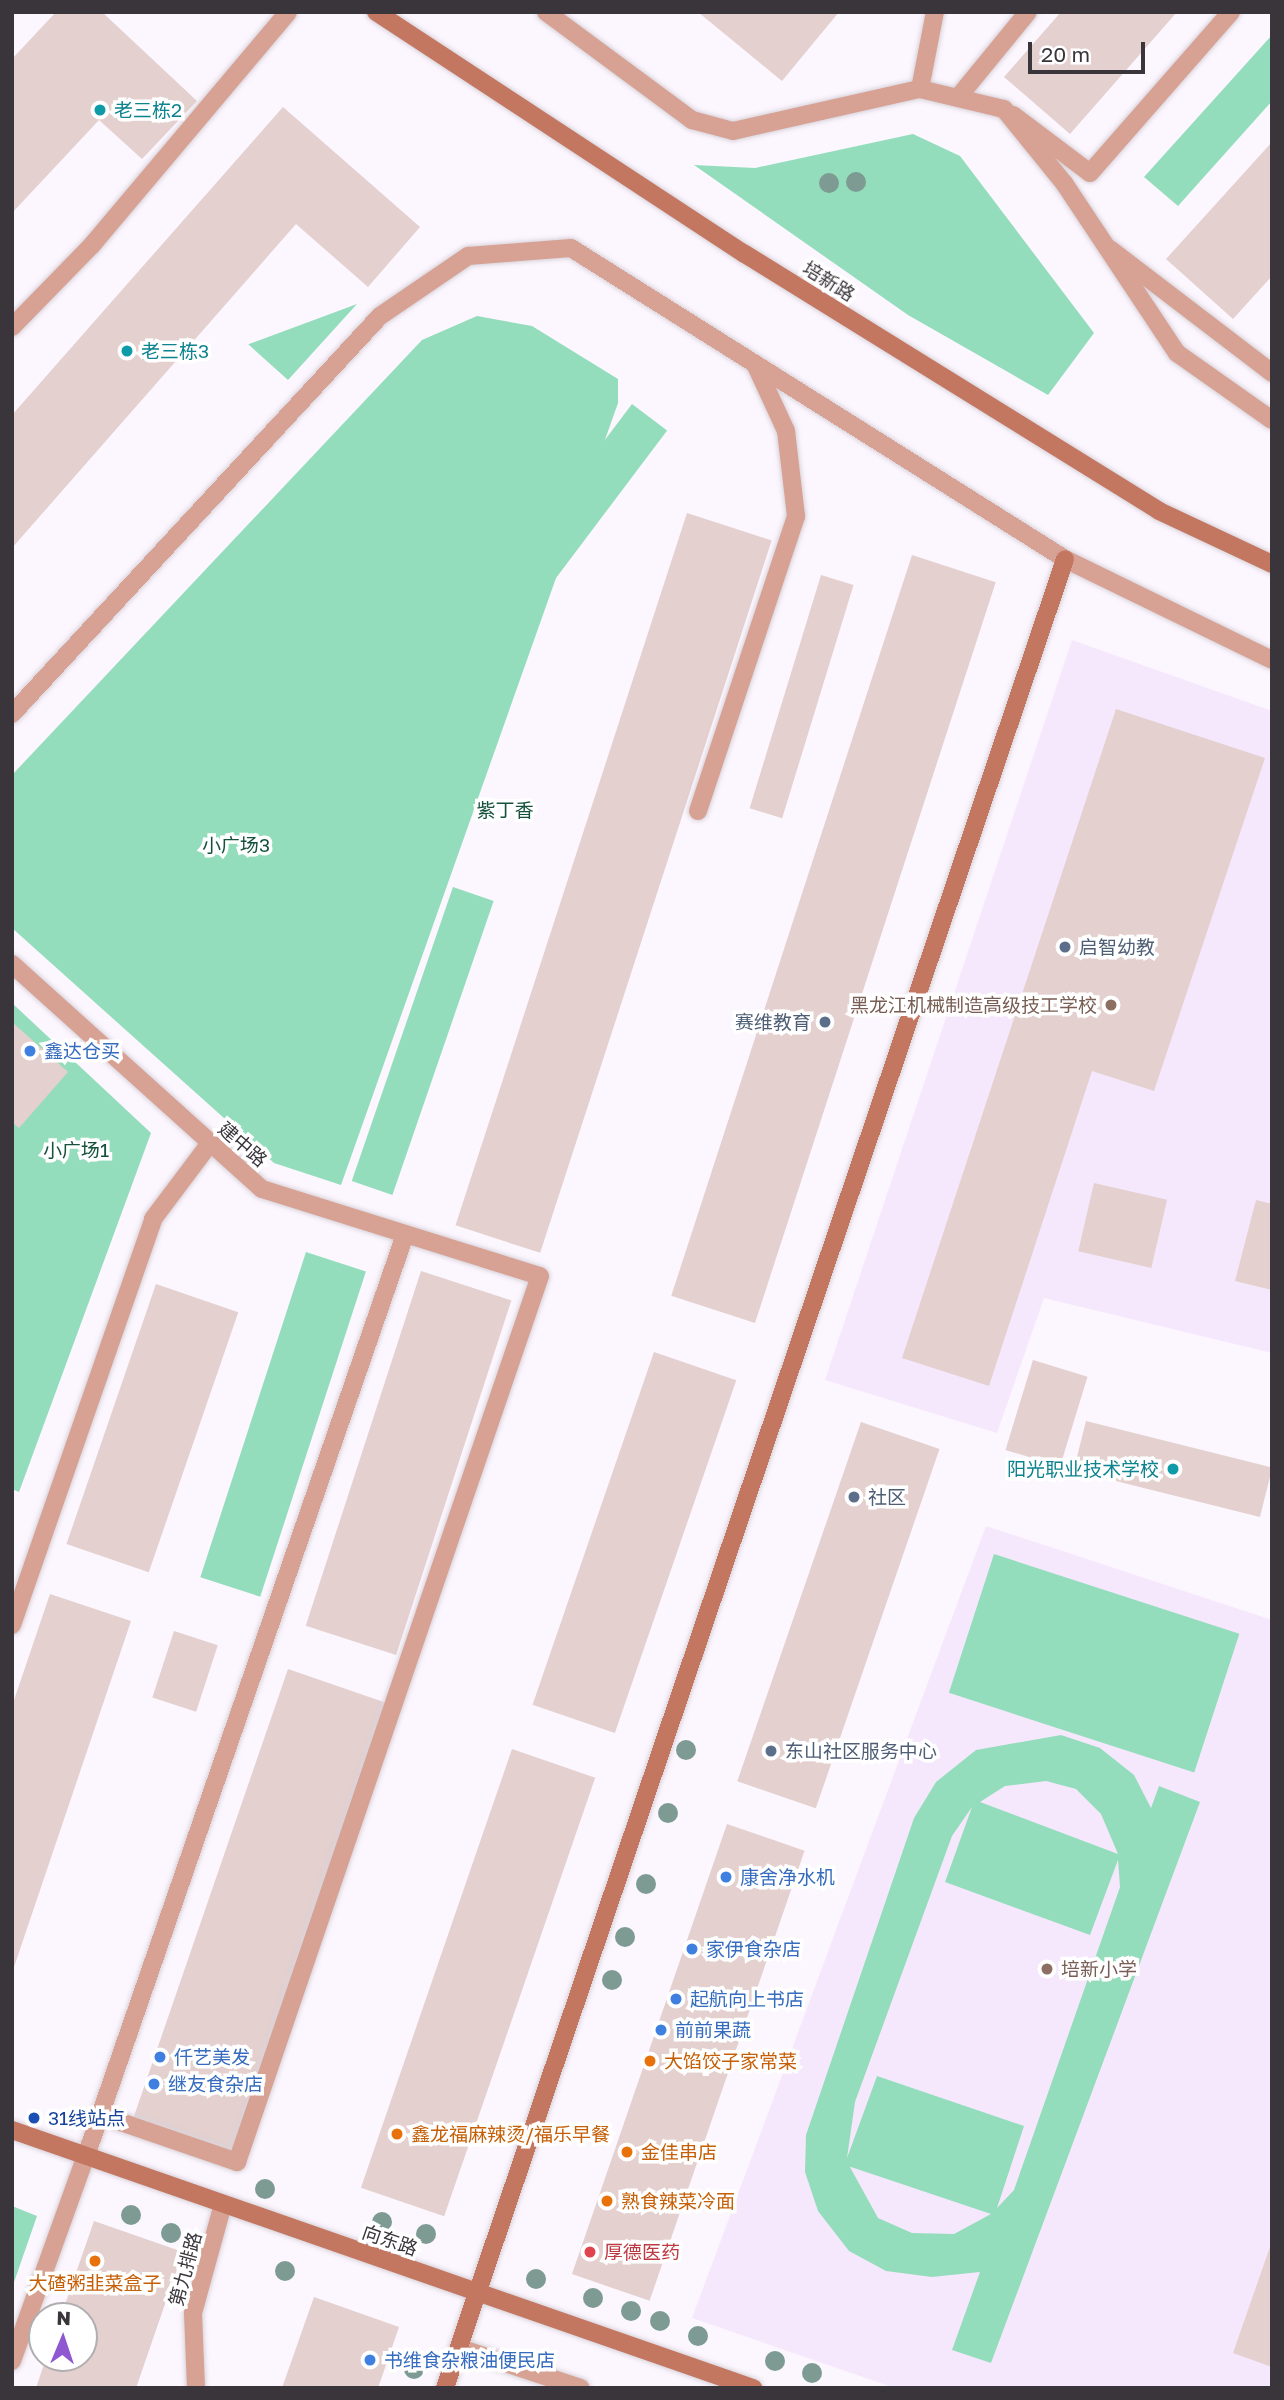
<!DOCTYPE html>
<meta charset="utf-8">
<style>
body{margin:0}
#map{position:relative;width:1284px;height:2400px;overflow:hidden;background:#fcf6fe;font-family:"Golos Text","Noto Sans SC",sans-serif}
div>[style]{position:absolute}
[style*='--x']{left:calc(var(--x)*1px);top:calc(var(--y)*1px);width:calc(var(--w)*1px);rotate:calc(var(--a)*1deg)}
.education>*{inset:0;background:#f6e8fc}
.green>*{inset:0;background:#94ddbc;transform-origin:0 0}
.building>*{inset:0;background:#e3d0cf;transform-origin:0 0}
.roads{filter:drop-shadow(0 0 2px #d9d3db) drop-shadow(0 0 2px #d9d3db)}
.lane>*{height:18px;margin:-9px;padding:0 9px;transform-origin:9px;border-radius:9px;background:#d7a293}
.street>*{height:18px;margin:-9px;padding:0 9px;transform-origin:9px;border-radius:9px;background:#d7a293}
.secondary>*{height:18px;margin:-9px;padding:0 9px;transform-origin:9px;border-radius:9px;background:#c37761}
.trees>*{width:20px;height:20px;margin:-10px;border-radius:50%;background:#7d9b93}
.dots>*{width:19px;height:19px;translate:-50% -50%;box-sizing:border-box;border:4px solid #fff;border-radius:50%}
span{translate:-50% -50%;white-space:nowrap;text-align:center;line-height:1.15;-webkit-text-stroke:7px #fff;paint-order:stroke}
.culture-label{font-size:19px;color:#0d838f}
.left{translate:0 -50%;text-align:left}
.right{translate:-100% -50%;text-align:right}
.street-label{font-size:19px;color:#39353a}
.park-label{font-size:19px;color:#15513b}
.service-label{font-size:19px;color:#4e5e75}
.education-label{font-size:19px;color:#785e54}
.shop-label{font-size:19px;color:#366cbe}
.food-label{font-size:19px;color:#c56008}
.transit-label{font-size:19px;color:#164399}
.health-label{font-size:19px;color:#be3a42}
.frame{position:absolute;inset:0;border:14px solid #39353a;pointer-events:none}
.north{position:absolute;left:28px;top:2302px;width:70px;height:70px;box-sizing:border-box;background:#fff;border:2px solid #b0aeb0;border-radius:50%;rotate:2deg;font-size:19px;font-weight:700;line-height:28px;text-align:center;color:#39353a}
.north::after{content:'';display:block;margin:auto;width:24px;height:32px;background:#9058d0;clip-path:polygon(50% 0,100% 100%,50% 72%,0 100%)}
.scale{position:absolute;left:1028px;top:42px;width:117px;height:32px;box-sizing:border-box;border:4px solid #39353a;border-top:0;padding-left:9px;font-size:21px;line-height:24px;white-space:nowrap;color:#39353a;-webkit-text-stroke:5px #fff;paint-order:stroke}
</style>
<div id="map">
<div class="education">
<div style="clip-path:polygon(1072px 640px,1272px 711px,1272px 1353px,1044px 1298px,997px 1433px,825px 1380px)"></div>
<div style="clip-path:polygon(986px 1526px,1272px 1620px,1272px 2388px,895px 2388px,692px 2318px)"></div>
</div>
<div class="green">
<div style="clip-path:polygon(1272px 35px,1272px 101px,1178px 206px,1144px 177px)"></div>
<div style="clip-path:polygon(913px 134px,960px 156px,1094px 333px,1048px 395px,908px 315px,694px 165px,755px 168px)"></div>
<div style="clip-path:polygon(357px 304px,288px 380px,248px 344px,249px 344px)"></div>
<div style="clip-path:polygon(477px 316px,532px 326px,618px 379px,618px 403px,341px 1185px,274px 1163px,12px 928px,12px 775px,422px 340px)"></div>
<div style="left:632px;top:404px;width:44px;height:458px;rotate:37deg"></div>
<div style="left:453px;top:887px;width:43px;height:311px;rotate:19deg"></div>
<div style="clip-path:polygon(12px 1003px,151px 1133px,19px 1492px,12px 1489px)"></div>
<div style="left:306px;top:1252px;width:63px;height:342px;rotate:18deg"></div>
<div style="left:994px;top:1554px;width:258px;height:146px;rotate:18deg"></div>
<div style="clip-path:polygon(evenodd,1061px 1735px,1100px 1748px,1134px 1775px,1151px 1808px,1159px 1786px,1200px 1802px,991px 2363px,952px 2350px,980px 2272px,932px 2277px,886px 2271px,849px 2251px,818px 2211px,805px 2172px,806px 2135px,914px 1818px,936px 1782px,976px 1750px,1061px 1735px,1046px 1781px,1076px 1789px,1101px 1814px,1118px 1854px,980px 1802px,1005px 1786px,1046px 1781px,1061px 1735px,972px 1807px,945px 1882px,1090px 1935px,1118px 1860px,1120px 1887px,1014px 2190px,997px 2208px,1024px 2126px,877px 2076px,847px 2158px,855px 2102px,952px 1836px,972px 1807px,1061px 1735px,850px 2167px,851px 2167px,991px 2214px,954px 2234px,912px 2233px,878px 2218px,850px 2167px)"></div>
<div style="clip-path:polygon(12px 2206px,37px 2216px,12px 2288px)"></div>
</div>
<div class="building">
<div style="clip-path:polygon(56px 12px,102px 12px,197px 101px,142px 159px,99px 120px,12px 213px,12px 59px)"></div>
<div style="clip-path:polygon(698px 12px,839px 12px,782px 81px)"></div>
<div style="clip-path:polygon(1061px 12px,1177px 12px,1070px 134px,1004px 77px)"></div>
<div style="clip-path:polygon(283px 107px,420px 227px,368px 287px,296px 224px,12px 548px,12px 415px)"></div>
<div style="clip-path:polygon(1272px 142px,1272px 276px,1233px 319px,1166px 259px)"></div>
<div style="left:687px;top:513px;width:89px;height:749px;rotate:18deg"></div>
<div style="left:912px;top:555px;width:88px;height:779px;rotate:18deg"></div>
<div style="left:821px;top:575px;width:34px;height:244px;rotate:17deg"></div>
<div style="clip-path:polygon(1116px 709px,1265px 758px,1154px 1091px,1092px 1071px,989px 1386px,902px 1358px)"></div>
<div style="clip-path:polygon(12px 1022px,68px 1072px,19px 1128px,12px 1122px)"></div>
<div style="left:1094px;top:1183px;width:75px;height:70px;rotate:13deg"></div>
<div style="clip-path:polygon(1256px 1200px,1272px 1204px,1272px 1290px,1235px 1281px)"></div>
<div style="left:421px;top:1271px;width:95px;height:373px;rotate:18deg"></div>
<div style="left:156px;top:1284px;width:87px;height:275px;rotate:19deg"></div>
<div style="left:654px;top:1352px;width:87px;height:373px;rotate:19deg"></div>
<div style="left:1033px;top:1360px;width:57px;height:94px;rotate:17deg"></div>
<div style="left:1086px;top:1421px;width:192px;height:51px;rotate:14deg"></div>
<div style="left:861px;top:1422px;width:83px;height:380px;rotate:19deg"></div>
<div style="clip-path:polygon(50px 1594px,131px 1621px,13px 1970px,12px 1706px)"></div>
<div style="left:174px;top:1631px;width:46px;height:70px;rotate:18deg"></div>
<div style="left:288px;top:1669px;width:108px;height:475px;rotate:19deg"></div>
<div style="left:512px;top:1749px;width:88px;height:464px;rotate:19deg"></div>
<div style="left:727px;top:1824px;width:82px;height:476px;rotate:19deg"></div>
<div style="clip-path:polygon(94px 2221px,183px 2252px,136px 2388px,36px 2388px,46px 2358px,84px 2358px,84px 2316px,61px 2316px)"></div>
<div style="clip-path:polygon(1271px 2244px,1272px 2244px,1272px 2367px,1233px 2353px)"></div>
<div style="clip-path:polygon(314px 2297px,399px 2327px,378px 2388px,282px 2388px)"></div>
</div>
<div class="roads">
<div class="lane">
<div style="--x:960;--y:95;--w:107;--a:-50.7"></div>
<div style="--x:1013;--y:115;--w:96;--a:37"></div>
<div style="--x:1090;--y:173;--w:214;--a:-48.8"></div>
<div style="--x:1110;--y:249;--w:204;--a:37.4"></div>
<div style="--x:12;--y:327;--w:115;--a:-45.7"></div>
<div style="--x:92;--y:245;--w:304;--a:-49.9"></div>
<div style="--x:698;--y:811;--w:311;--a:-71.6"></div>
<div style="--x:796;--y:516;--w:86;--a:-96.7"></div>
<div style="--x:786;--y:431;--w:74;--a:-114.8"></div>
<div style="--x:12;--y:1625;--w:430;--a:-70.8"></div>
<div style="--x:153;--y:1219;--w:95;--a:-53.1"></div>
<div style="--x:100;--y:2115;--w:145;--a:18.9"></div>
<div style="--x:237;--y:2162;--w:936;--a:-71.12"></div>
<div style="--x:460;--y:2348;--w:127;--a:18.3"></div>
<div style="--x:12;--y:2361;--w:218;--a:-70.2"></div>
</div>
<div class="street">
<div style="--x:546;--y:12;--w:182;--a:36.5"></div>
<div style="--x:692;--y:120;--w:42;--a:15"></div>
<div style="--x:733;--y:131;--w:192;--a:-12.7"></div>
<div style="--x:920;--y:89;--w:86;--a:13.4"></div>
<div style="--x:1004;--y:109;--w:95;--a:51"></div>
<div style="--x:1064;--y:183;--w:204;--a:56.4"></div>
<div style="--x:1177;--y:353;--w:116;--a:35.2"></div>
<div style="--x:920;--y:89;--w:78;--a:-79"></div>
<div style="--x:12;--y:714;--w:542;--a:-47.24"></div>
<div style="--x:380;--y:316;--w:107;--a:-34.3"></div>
<div style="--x:468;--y:256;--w:103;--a:-4.4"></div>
<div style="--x:571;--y:248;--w:584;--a:32.19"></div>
<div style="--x:1065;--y:559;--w:230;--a:26"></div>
<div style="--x:12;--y:964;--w:336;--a:42"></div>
<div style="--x:262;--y:1189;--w:291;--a:17.4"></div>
<div style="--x:86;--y:2156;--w:975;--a:-70.9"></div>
<div style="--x:196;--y:2388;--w:75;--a:-92.3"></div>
<div style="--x:193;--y:2313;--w:113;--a:-74.6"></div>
</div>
<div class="secondary">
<div style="--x:376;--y:12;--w:441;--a:33.3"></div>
<div style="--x:745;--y:254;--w:487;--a:31.8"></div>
<div style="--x:1159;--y:511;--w:125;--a:25.1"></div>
<div style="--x:12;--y:2130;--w:785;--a:19.2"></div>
<div style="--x:445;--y:2388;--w:1931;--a:-71.27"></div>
</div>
</div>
<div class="trees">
<div style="left:856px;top:182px"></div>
<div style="left:829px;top:183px"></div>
<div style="left:686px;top:1750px"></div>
<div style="left:668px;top:1813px"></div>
<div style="left:646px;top:1884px"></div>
<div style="left:625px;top:1937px"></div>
<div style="left:612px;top:1980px"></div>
<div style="left:265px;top:2189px"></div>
<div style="left:131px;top:2215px"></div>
<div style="left:382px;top:2222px"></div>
<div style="left:171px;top:2233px"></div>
<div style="left:426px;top:2234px"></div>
<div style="left:285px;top:2271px"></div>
<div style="left:536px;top:2279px"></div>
<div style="left:593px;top:2298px"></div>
<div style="left:631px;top:2311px"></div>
<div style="left:660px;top:2321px"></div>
<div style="left:698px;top:2336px"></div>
<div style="left:775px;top:2361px"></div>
<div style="left:414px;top:2369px"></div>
<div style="left:812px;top:2373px"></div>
</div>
<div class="dots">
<div style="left:100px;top:110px;background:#0f9aa8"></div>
<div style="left:127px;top:351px;background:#0f9aa8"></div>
<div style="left:1065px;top:947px;background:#5c6f8a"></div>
<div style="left:1111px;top:1005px;background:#8d6e63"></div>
<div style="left:825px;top:1022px;background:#5c6f8a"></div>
<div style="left:30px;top:1051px;background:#3f7fe0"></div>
<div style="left:1173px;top:1469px;background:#0f9aa8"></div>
<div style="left:854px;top:1497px;background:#5c6f8a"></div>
<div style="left:771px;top:1751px;background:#5c6f8a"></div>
<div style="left:726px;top:1877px;background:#3f7fe0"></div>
<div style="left:692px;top:1949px;background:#3f7fe0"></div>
<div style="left:1047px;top:1969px;background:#8d6e63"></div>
<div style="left:676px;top:1999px;background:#3f7fe0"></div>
<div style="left:661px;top:2030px;background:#3f7fe0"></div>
<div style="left:160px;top:2057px;background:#3f7fe0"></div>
<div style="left:650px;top:2061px;background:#e8710a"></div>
<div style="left:154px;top:2084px;background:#3f7fe0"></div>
<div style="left:34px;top:2118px;background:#1a4fb4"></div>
<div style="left:397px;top:2134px;background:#e8710a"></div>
<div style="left:627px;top:2152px;background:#e8710a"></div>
<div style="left:607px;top:2201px;background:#e8710a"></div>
<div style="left:590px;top:2252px;background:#e0444e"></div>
<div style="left:95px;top:2261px;background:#e8710a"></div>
<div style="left:370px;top:2360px;background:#3f7fe0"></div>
</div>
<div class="culture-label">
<span class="left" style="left:114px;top:110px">老三栋2</span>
<span class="left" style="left:141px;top:351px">老三栋3</span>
<span class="right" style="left:1159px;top:1469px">阳光职业技术学校</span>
</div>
<div class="street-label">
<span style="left:829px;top:281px;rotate:32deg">培新路</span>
<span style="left:243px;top:1144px;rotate:41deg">建中路</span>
<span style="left:390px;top:2240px;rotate:19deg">向东路</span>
<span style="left:185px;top:2269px;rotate:-75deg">第九排路</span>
</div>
<div class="park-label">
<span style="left:505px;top:810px">紫丁香</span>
<span style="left:236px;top:845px">小广场3</span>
<span style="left:76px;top:1150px">小广场1</span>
</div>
<div class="service-label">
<span class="left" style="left:1079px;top:947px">启智幼教</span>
<span class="right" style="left:811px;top:1022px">赛维教育</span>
<span class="left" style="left:868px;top:1497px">社区</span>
<span class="left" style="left:785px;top:1751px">东山社区服务中心</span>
</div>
<div class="education-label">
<span class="right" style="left:1097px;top:1005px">黑龙江机械制造高级技工学校</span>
<span class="left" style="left:1061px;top:1969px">培新小学</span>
</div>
<div class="shop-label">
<span class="left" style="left:44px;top:1051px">鑫达仓买</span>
<span class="left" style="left:740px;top:1877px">康舍净水机</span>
<span class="left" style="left:706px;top:1949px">家伊食杂店</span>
<span class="left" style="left:690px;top:1999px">起航向上书店</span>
<span class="left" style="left:675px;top:2030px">前前果蔬</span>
<span class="left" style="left:174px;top:2057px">仟艺美发</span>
<span class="left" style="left:168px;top:2084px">继友食杂店</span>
<span class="left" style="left:384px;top:2360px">书维食杂粮油便民店</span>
</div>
<div class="food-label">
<span class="left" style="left:664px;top:2061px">大馅饺子家常菜</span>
<span class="left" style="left:411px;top:2134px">鑫龙福麻辣烫/福乐早餐</span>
<span class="left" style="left:641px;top:2152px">金佳串店</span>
<span class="left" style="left:621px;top:2201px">熟食辣菜冷面</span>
<span style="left:95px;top:2283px">大碴粥韭菜盒子</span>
</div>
<div class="transit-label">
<span class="left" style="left:48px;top:2118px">31线站点</span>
</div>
<div class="health-label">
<span class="left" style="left:604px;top:2252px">厚德医药</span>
</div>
<div class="frame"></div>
<div class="north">N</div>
<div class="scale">20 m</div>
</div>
